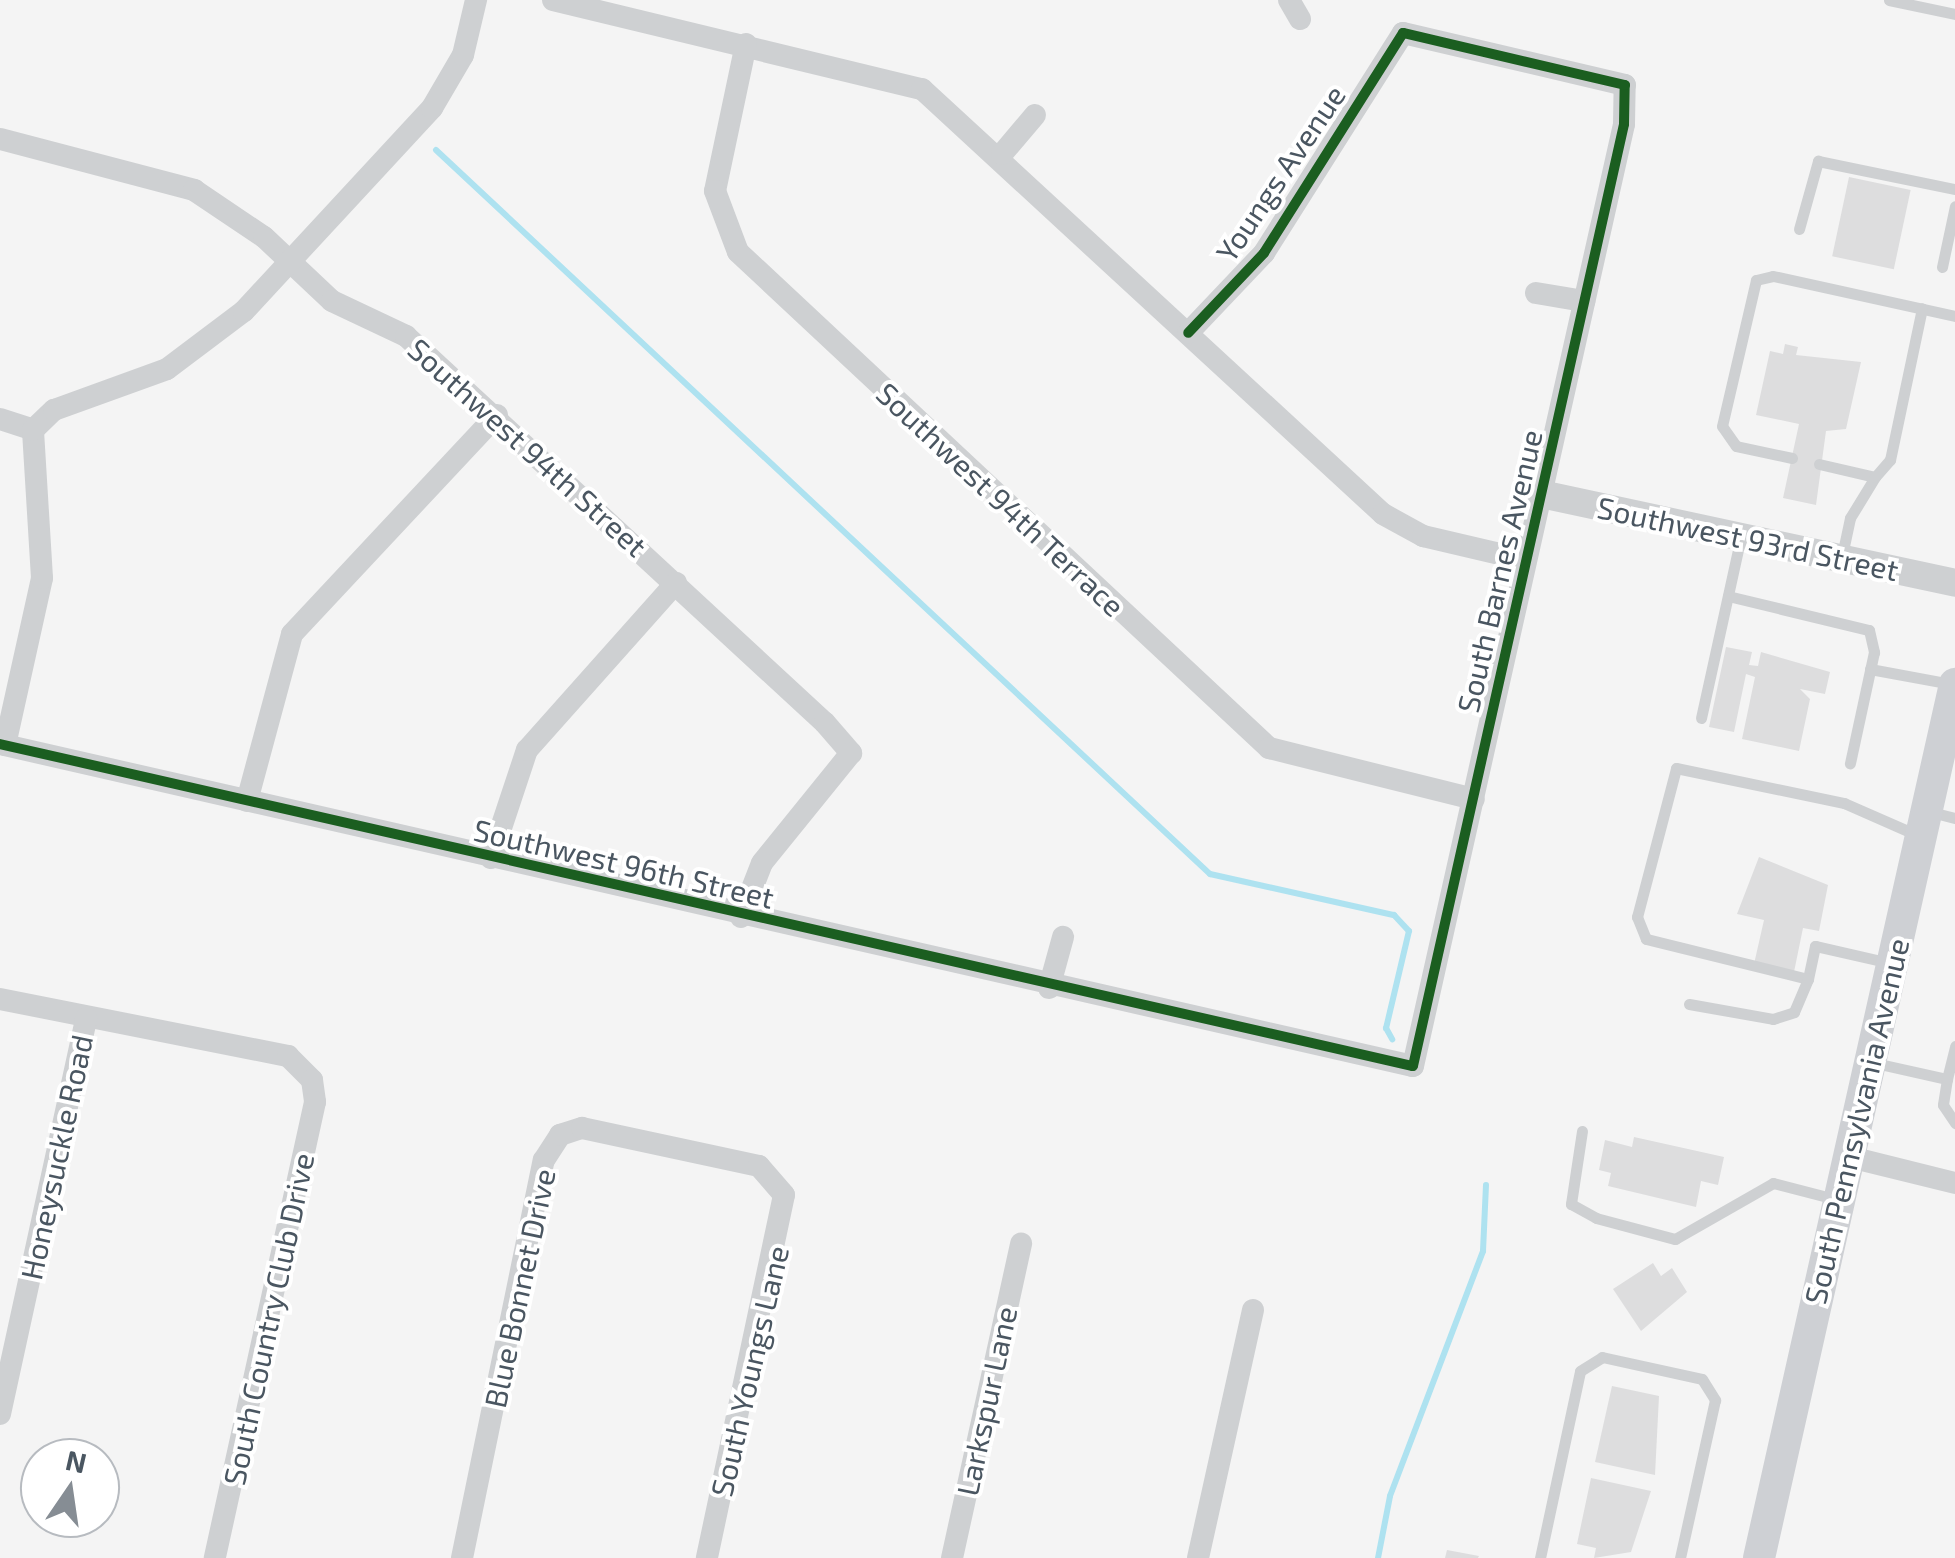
<!DOCTYPE html>
<style>
body{margin:0}
#map{position:relative;width:1955px;height:1558px;overflow:hidden;background:#f4f4f4;font-family:"Exo 2",sans-serif}
div>[style]{position:absolute}
[style*='--x']{left:calc(var(--x)*1px);top:calc(var(--y)*1px);width:calc(var(--w)*1px);rotate:calc(var(--a)*1deg)}
.stream>*{height:6px;margin:-3px;padding:0 3px;transform-origin:3px;border-radius:3px;background:#aee2f0}
.building>*{inset:0;background:#ddddde;transform-origin:0 0}
.service>*{height:11px;margin:-5.5px;padding:0 5.5px;transform-origin:5.5px;border-radius:5.5px;background:#ced0d2}
.minor>*{height:22px;margin:-11px;padding:0 11px;transform-origin:11px;border-radius:11px;background:#ced0d2}
.tertiary>*{height:28px;margin:-14px;padding:0 14px;transform-origin:14px;border-radius:14px;background:#ced0d2}
.secondary>*{height:32px;margin:-16px;padding:0 16px;transform-origin:16px;border-radius:16px;background:#ced0d4}
.cycleway>*{height:10px;margin:-5px;padding:0 5px;transform-origin:5px;border-radius:5px;background:#1b5e20}
span{translate:-50% -50%;white-space:nowrap;text-align:center;line-height:1.15;-webkit-text-stroke:8px #fff;paint-order:stroke}
.street-label{font-size:30px;color:#4a5661}
.north{position:absolute;left:20px;top:1438px;width:100px;height:100px;box-sizing:border-box;background:#fff;border:2px solid #b7bbc0;border-radius:50%;rotate:13deg;font-size:28px;font-weight:700;line-height:40px;text-align:center;color:#4a5661}
.north::after{content:'';display:block;margin:auto;width:35px;height:45px;background:#868d94;clip-path:polygon(50% 0,100% 100%,50% 72%,0 100%)}
</style>
<div id="map">
<div class="stream">
<div style="--x:436;--y:150;--w:1060;--a:43.09"></div>
<div style="--x:1210;--y:874;--w:189;--a:12.6"></div>
<div style="--x:1394;--y:915;--w:22;--a:47"></div>
<div style="--x:1409;--y:931;--w:100;--a:103.3"></div>
<div style="--x:1386;--y:1028;--w:13;--a:61"></div>
<div style="--x:1378;--y:1558;--w:63;--a:-79"></div>
<div style="--x:1390;--y:1496;--w:262;--a:-69.2"></div>
<div style="--x:1483;--y:1251;--w:66;--a:-87.4"></div>
</div>
<div class="building">
<div style="left:1849px;top:177px;width:63px;height:81px;rotate:12deg"></div>
<div style="clip-path:polygon(1785px 344px,1798px 347px,1796px 355px,1861px 362px,1846px 429px,1826px 431px,1816px 505px,1783px 498px,1799px 424px,1756px 415px,1770px 351px,1783px 354px)"></div>
<div style="clip-path:polygon(1726px 647px,1752px 652px,1749px 665px,1758px 666px,1761px 652px,1830px 672px,1825px 694px,1800px 689px,1810px 699px,1799px 751px,1742px 739px,1755px 677px,1746px 674px,1734px 732px,1709px 727px)"></div>
<div style="clip-path:polygon(1759px 857px,1828px 885px,1819px 931px,1803px 928px,1794px 972px,1754px 964px,1764px 920px,1737px 914px)"></div>
<div style="clip-path:polygon(1634px 1137px,1724px 1157px,1718px 1185px,1701px 1181px,1696px 1207px,1608px 1186px,1611px 1173px,1599px 1170px,1605px 1140px,1632px 1147px)"></div>
<div style="clip-path:polygon(1653px 1263px,1661px 1276px,1672px 1268px,1687px 1292px,1641px 1331px,1613px 1289px)"></div>
<div style="clip-path:polygon(1612px 1386px,1659px 1396px,1655px 1475px,1595px 1462px)"></div>
<div style="clip-path:polygon(1591px 1478px,1651px 1491px,1631px 1552px,1594px 1558px,1596px 1548px,1577px 1544px)"></div>
<div style="clip-path:polygon(1447px 1550px,1479px 1556px,1478px 1558px,1445px 1558px)"></div>
</div>
<div class="service">
<div style="--x:1889;--y:0;--w:67;--a:12"></div>
<div style="--x:1799;--y:229;--w:71;--a:-74.4"></div>
<div style="--x:1818;--y:161;--w:140;--a:11.6"></div>
<div style="--x:1942;--y:267;--w:62;--a:-78"></div>
<div style="--x:1792;--y:458;--w:57;--a:-167.9"></div>
<div style="--x:1736;--y:446;--w:24;--a:-125"></div>
<div style="--x:1722;--y:426;--w:150;--a:-76.9"></div>
<div style="--x:1756;--y:280;--w:17;--a:-13"></div>
<div style="--x:1773;--y:276;--w:186;--a:12.4"></div>
<div style="--x:1819;--y:464;--w:57;--a:13.1"></div>
<div style="--x:1875;--y:477;--w:48;--a:121.4"></div>
<div style="--x:1850;--y:518;--w:40;--a:102"></div>
<div style="--x:1875;--y:477;--w:23;--a:-49"></div>
<div style="--x:1890;--y:460;--w:155;--a:-78.1"></div>
<div style="--x:1728;--y:596;--w:145;--a:13.6"></div>
<div style="--x:1869;--y:630;--w:23;--a:77"></div>
<div style="--x:1874;--y:652;--w:114;--a:102.2"></div>
<div style="--x:1870;--y:669;--w:82;--a:10.5"></div>
<div style="--x:1701;--y:718;--w:186;--a:-77.6"></div>
<div style="--x:1931;--y:812;--w:25;--a:14"></div>
<div style="--x:1890;--y:963;--w:77;--a:-167.2"></div>
<div style="--x:1815;--y:946;--w:34;--a:102"></div>
<div style="--x:1808;--y:979;--w:167;--a:-166.1"></div>
<div style="--x:1646;--y:939;--w:24;--a:-112"></div>
<div style="--x:1637;--y:917;--w:154;--a:-75.3"></div>
<div style="--x:1676;--y:768;--w:172;--a:11.8"></div>
<div style="--x:1844;--y:803;--w:80;--a:23.7"></div>
<div style="--x:1689;--y:1004;--w:85;--a:10.1"></div>
<div style="--x:1773;--y:1019;--w:22;--a:-18"></div>
<div style="--x:1794;--y:1012;--w:36;--a:-67"></div>
<div style="--x:1875;--y:1063;--w:74;--a:12.5"></div>
<div style="--x:1947;--y:1079;--w:26;--a:99"></div>
<div style="--x:1943;--y:1105;--w:22;--a:56"></div>
<div style="--x:1947;--y:1079;--w:34;--a:-76"></div>
<div style="--x:1582;--y:1131;--w:74;--a:98.6"></div>
<div style="--x:1571;--y:1204;--w:29;--a:29"></div>
<div style="--x:1596;--y:1218;--w:82;--a:14.9"></div>
<div style="--x:1675;--y:1239;--w:113;--a:-29.7"></div>
<div style="--x:1773;--y:1183;--w:64;--a:14.5"></div>
<div style="--x:1540;--y:1558;--w:191;--a:-77.9"></div>
<div style="--x:1580;--y:1371;--w:26;--a:-32"></div>
<div style="--x:1602;--y:1357;--w:102;--a:12.4"></div>
<div style="--x:1702;--y:1379;--w:25;--a:58"></div>
<div style="--x:1715;--y:1400;--w:162;--a:102.5"></div>
</div>
<div class="minor">
<div style="--x:553;--y:0;--w:380;--a:13.6"></div>
<div style="--x:922;--y:89;--w:627;--a:42.67"></div>
<div style="--x:1383;--y:514;--w:46;--a:28.8"></div>
<div style="--x:1423;--y:536;--w:105;--a:13.2"></div>
<div style="--x:1289;--y:0;--w:22;--a:60"></div>
<div style="--x:746;--y:44;--w:150;--a:101.9"></div>
<div style="--x:715;--y:191;--w:65;--a:69.3"></div>
<div style="--x:738;--y:252;--w:727;--a:43.05"></div>
<div style="--x:1269;--y:748;--w:211;--a:14"></div>
<div style="--x:0;--y:139;--w:201;--a:14.7"></div>
<div style="--x:194;--y:190;--w:84;--a:33.9"></div>
<div style="--x:264;--y:237;--w:93;--a:43.3"></div>
<div style="--x:332;--y:301;--w:82;--a:25.3"></div>
<div style="--x:406;--y:336;--w:570;--a:42.73"></div>
<div style="--x:825;--y:723;--w:40;--a:49"></div>
<div style="--x:851;--y:753;--w:141;--a:129"></div>
<div style="--x:762;--y:863;--w:58;--a:111.3"></div>
<div style="--x:1002;--y:154;--w:51;--a:-49.8"></div>
<div style="--x:1536;--y:293;--w:49;--a:9.5"></div>
<div style="--x:0;--y:419;--w:35;--a:18"></div>
<div style="--x:0;--y:744;--w:1449;--a:12.84"></div>
<div style="--x:1413;--y:1066;--w:965;--a:-77.37"></div>
<div style="--x:1624;--y:124;--w:39;--a:-89"></div>
<div style="--x:1625;--y:85;--w:228;--a:-166.8"></div>
<div style="--x:1403;--y:33;--w:260;--a:122.3"></div>
<div style="--x:1264;--y:253;--w:110;--a:133.5"></div>
<div style="--x:5;--y:745;--w:171;--a:-77.5"></div>
<div style="--x:42;--y:578;--w:148;--a:-93.5"></div>
<div style="--x:33;--y:430;--w:29;--a:-44"></div>
<div style="--x:54;--y:410;--w:120;--a:-19.9"></div>
<div style="--x:167;--y:369;--w:96;--a:-37"></div>
<div style="--x:244;--y:311;--w:277;--a:-47.2"></div>
<div style="--x:432;--y:108;--w:61;--a:-59.7"></div>
<div style="--x:463;--y:55;--w:57;--a:-76.7"></div>
<div style="--x:247;--y:801;--w:173;--a:-74.9"></div>
<div style="--x:292;--y:634;--w:300;--a:-46.9"></div>
<div style="--x:491;--y:858;--w:114;--a:-71.6"></div>
<div style="--x:527;--y:750;--w:224;--a:-48.3"></div>
<div style="--x:1049;--y:988;--w:53;--a:-74.6"></div>
<div style="--x:0;--y:999;--w:294;--a:11.2"></div>
<div style="--x:288;--y:1056;--w:34;--a:45"></div>
<div style="--x:312;--y:1080;--w:22;--a:82"></div>
<div style="--x:315;--y:1102;--w:467;--a:102.4"></div>
<div style="--x:1850;--y:1157;--w:108;--a:13.9"></div>
<div style="--x:0;--y:1414;--w:405;--a:-77.7"></div>
<div style="--x:462;--y:1558;--w:406;--a:-78.4"></div>
<div style="--x:544;--y:1160;--w:30;--a:-57"></div>
<div style="--x:560;--y:1135;--w:23;--a:-18"></div>
<div style="--x:582;--y:1128;--w:181;--a:12.1"></div>
<div style="--x:759;--y:1166;--w:38;--a:49"></div>
<div style="--x:784;--y:1195;--w:371;--a:102"></div>
<div style="--x:952;--y:1558;--w:322;--a:-77.6"></div>
<div style="--x:1198;--y:1558;--w:254;--a:-77.5"></div>
</div>
<div class="tertiary">
<div style="--x:1541;--y:494;--w:423;--a:12.1"></div>
</div>
<div class="secondary">
<div style="--x:1759;--y:1558;--w:896;--a:-77.36"></div>
</div>
<div class="cycleway">
<div style="--x:0;--y:744;--w:1449;--a:12.84"></div>
<div style="--x:1413;--y:1066;--w:965;--a:-77.37"></div>
<div style="--x:1624;--y:124;--w:39;--a:-89"></div>
<div style="--x:1625;--y:85;--w:228;--a:-166.8"></div>
<div style="--x:1403;--y:33;--w:260;--a:122.3"></div>
<div style="--x:1264;--y:253;--w:110;--a:133.5"></div>
</div>
<div class="street-label">
<span style="left:1280px;top:173px;rotate:-56deg">Youngs Avenue</span>
<span style="left:528px;top:447px;rotate:42deg">Southwest 94th Street</span>
<span style="left:1001px;top:499px;rotate:43deg">Southwest 94th Terrace</span>
<span style="left:1748px;top:538px;rotate:12deg">Southwest 93rd Street</span>
<span style="left:1499px;top:571px;rotate:-77deg">South Barnes Avenue</span>
<span style="left:624px;top:863px;rotate:13deg">Southwest 96th Street</span>
<span style="left:1856px;top:1121px;rotate:-77deg">South Pennsylvania Avenue</span>
<span style="left:56px;top:1157px;rotate:-78deg">Honeysuckle Road</span>
<span style="left:519px;top:1288px;rotate:-78deg">Blue Bonnet Drive</span>
<span style="left:268px;top:1319px;rotate:-78deg">South Country Club Drive</span>
<span style="left:749px;top:1371px;rotate:-77deg">South Youngs Lane</span>
<span style="left:986px;top:1401px;rotate:-78deg">Larkspur Lane</span>
</div>
<div class="north">N</div>
</div>
